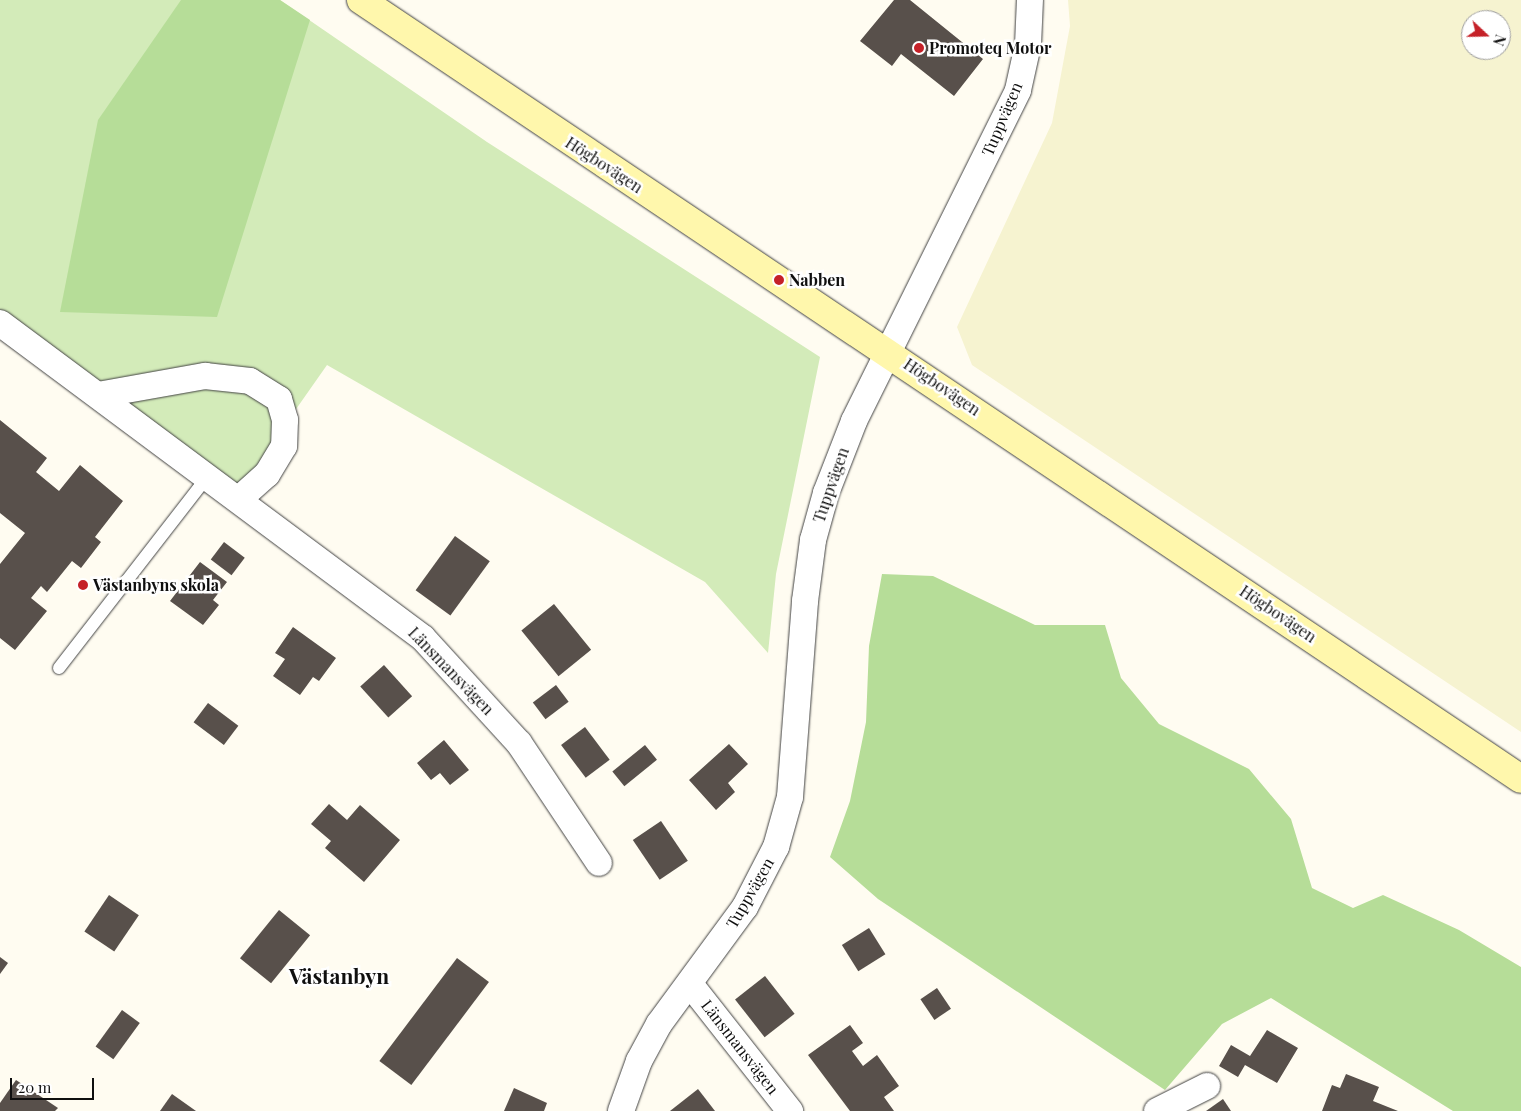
<!DOCTYPE html>
<meta charset="utf-8">
<style>
body{margin:0}
#map{position:relative;width:1521px;height:1111px;overflow:hidden;background:#fffcf1;font-family:"Playfair Display",serif}
div>[style]{position:absolute}
[style*='--x']{left:calc(var(--x)*1px);top:calc(var(--y)*1px);width:calc(var(--w)*1px);rotate:calc(var(--a)*1deg)}
.farmland>*{inset:0;background:#f6f3d0}
.green>*{inset:0;background:#d3ebb9}
.forest>*{inset:0;background:#b6dd98}
.building>*{inset:0;background:#58504b;transform-origin:0 0}
.roads{filter:drop-shadow(0 0 1px #424242) drop-shadow(0 0 1px #424242)}
.service>*{height:12px;margin:-6px;padding:0 6px;transform-origin:6px;border-radius:6px;background:#fff}
.minor>*{height:26px;margin:-13px;padding:0 13px;transform-origin:13px;border-radius:13px;background:#fff}
.secondary>*{height:28px;margin:-14px;padding:0 14px;transform-origin:14px;border-radius:14px;background:#fff7ac}
.dots>*{width:14px;height:14px;translate:-50% -50%;box-sizing:border-box;border:2px solid #fff;border-radius:50%}
span{translate:-50% -50%;white-space:nowrap;text-align:center;line-height:1.15;-webkit-text-stroke:5px #fff;paint-order:stroke}
.poi-label{font-size:16px;color:#0f0f0f;font-weight:700}
.left{translate:0 -50%;text-align:left}
.street-label{font-size:16px;color:#0f0f0f}
.district-label{font-size:21px;color:#0f0f0f;font-weight:700}
.north{position:absolute;left:1461px;top:10px;width:50px;height:50px;box-sizing:border-box;background:#fff;border:1px solid #9f9f9f;border-radius:50%;rotate:111deg;font-size:14px;font-weight:700;line-height:20px;text-align:center;color:#0f0f0f}
.north::after{content:'';display:block;margin:auto;width:18px;height:22px;background:#c52128;clip-path:polygon(50% 0,100% 100%,50% 72%,0 100%)}
.scale{position:absolute;left:10px;top:1078px;width:84px;height:22px;box-sizing:border-box;border:2px solid #0f0f0f;border-top:0;padding-left:6px;font-size:15px;line-height:18px;white-space:nowrap;color:#0f0f0f;-webkit-text-stroke:4px #fff;paint-order:stroke}
</style>
<div id="map">
<div class="farmland">
<div style="clip-path:polygon(evenodd,1068px 0,1521px 0,1521px 732px,972px 365px,957px 327px,1052px 123px,1070px 26px,1068px 0,1471px 20px,1501px 20px,1501px 50px,1471px 50px,1471px 20px)"></div>
</div>
<div class="green">
<div style="clip-path:polygon(0 0,280px 0,487px 142px,820px 357px,776px 574px,768px 653px,705px 582px,327px 365px,228px 506px,0 333px)"></div>
</div>
<div class="forest">
<div style="clip-path:polygon(181px 0,280px 0,310px 20px,217px 317px,60px 312px,98px 120px)"></div>
<div style="clip-path:polygon(882px 574px,933px 576px,1035px 625px,1105px 625px,1121px 678px,1159px 724px,1249px 769px,1291px 819px,1312px 888px,1353px 908px,1383px 895px,1459px 930px,1521px 967px,1521px 1111px,1453px 1111px,1271px 998px,1222px 1024px,1165px 1090px,878px 899px,830px 857px,850px 801px,866px 722px,869px 646px)"></div>
</div>
<div class="building">
<div style="clip-path:polygon(894px 0,910px 0,983px 59px,954px 96px,901px 54px,892px 66px,860px 41px)"></div>
<div style="clip-path:polygon(0 420px,47px 458px,36px 472px,59px 491px,80px 465px,123px 501px,95px 537px,101px 542px,81px 568px,72px 561px,47px 592px,41px 586px,31px 598px,47px 611px,15px 650px,0 638px,0 564px,25px 533px,0 513px)"></div>
<div style="left:455px;top:536px;width:43px;height:67px;rotate:36deg"></div>
<div style="left:224px;top:542px;width:26px;height:22px;rotate:37deg"></div>
<div style="clip-path:polygon(200px 562px,227px 582px,213px 600px,219px 605px,203px 625px,170px 601px)"></div>
<div style="left:554px;top:604px;width:59px;height:42px;rotate:51deg"></div>
<div style="clip-path:polygon(293px 627px,336px 658px,319px 681px,313px 677px,300px 695px,273px 676px,285px 659px,275px 653px)"></div>
<div style="left:384px;top:665px;width:42px;height:32px;rotate:48deg"></div>
<div style="left:556px;top:685px;width:21px;height:29px;rotate:53deg"></div>
<div style="left:208px;top:703px;width:38px;height:24px;rotate:37deg"></div>
<div style="left:585px;top:727px;width:41px;height:30px;rotate:53deg"></div>
<div style="clip-path:polygon(444px 740px,469px 770px,450px 785px,440px 773px,431px 780px,417px 763px)"></div>
<div style="clip-path:polygon(729px 744px,748px 764px,728px 783px,735px 792px,716px 810px,689px 780px)"></div>
<div style="left:645px;top:745px;width:19px;height:42px;rotate:51deg"></div>
<div style="clip-path:polygon(329px 804px,347px 820px,360px 805px,400px 840px,364px 882px,325px 848px,331px 841px,311px 824px)"></div>
<div style="left:661px;top:821px;width:48px;height:34px;rotate:56deg"></div>
<div style="left:109px;top:895px;width:36px;height:44px;rotate:34deg"></div>
<div style="left:279px;top:910px;width:40px;height:62px;rotate:39deg"></div>
<div style="left:869px;top:928px;width:31px;height:32px;rotate:58deg"></div>
<div style="clip-path:polygon(0 957px,8px 963px,0 974px)"></div>
<div style="left:457px;top:958px;width:40px;height:129px;rotate:37deg"></div>
<div style="left:765px;top:976px;width:48px;height:38px;rotate:52deg"></div>
<div style="left:937px;top:988px;width:25px;height:20px;rotate:56deg"></div>
<div style="left:122px;top:1010px;width:22px;height:45px;rotate:36deg"></div>
<div style="clip-path:polygon(850px 1025px,863px 1043px,852px 1051px,863px 1066px,877px 1055px,899px 1086px,884px 1097px,894px 1111px,850px 1111px,808px 1055px)"></div>
<div style="clip-path:polygon(1267px 1030px,1298px 1048px,1277px 1083px,1245px 1065px,1238px 1077px,1219px 1066px,1231px 1045px,1250px 1056px)"></div>
<div style="clip-path:polygon(1346px 1074px,1379px 1087px,1373px 1101px,1398px 1111px,1322px 1111px,1332px 1085px,1340px 1088px)"></div>
<div style="clip-path:polygon(16px 1080px,58px 1108px,55px 1111px,0 1111px,0 1103px)"></div>
<div style="clip-path:polygon(514px 1088px,547px 1103px,544px 1111px,504px 1111px)"></div>
<div style="clip-path:polygon(698px 1089px,715px 1111px,670px 1111px)"></div>
<div style="clip-path:polygon(172px 1094px,196px 1111px,160px 1111px)"></div>
<div style="clip-path:polygon(1223px 1099px,1231px 1111px,1206px 1111px)"></div>
</div>
<div class="roads">
<div class="service">
<div style="--x:59;--y:668;--w:243;--a:-52.2"></div>
</div>
<div class="minor">
<div style="--x:0;--y:323;--w:527;--a:36.67"></div>
<div style="--x:423;--y:638;--w:142;--a:47.6"></div>
<div style="--x:519;--y:743;--w:144;--a:56.3"></div>
<div style="--x:98;--y:395;--w:109;--a:-10.1"></div>
<div style="--x:205;--y:376;--w:45;--a:6.3"></div>
<div style="--x:250;--y:381;--w:34;--a:32"></div>
<div style="--x:279;--y:399;--w:22;--a:74"></div>
<div style="--x:285;--y:420;--w:26;--a:92"></div>
<div style="--x:284;--y:446;--w:33;--a:121"></div>
<div style="--x:267;--y:474;--w:38;--a:138"></div>
<div style="--x:690;--y:984;--w:162;--a:51.8"></div>
<div style="--x:621;--y:1111;--w:53;--a:-70.2"></div>
<div style="--x:639;--y:1061;--w:42;--a:-61.6"></div>
<div style="--x:659;--y:1024;--w:145;--a:-53.7"></div>
<div style="--x:745;--y:907;--w:68;--a:-62.7"></div>
<div style="--x:776;--y:847;--w:52;--a:-74.4"></div>
<div style="--x:790;--y:797;--w:197;--a:-85.6"></div>
<div style="--x:805;--y:601;--w:62;--a:-82.5"></div>
<div style="--x:813;--y:540;--w:49;--a:-74.5"></div>
<div style="--x:826;--y:493;--w:77;--a:-68.7"></div>
<div style="--x:854;--y:421;--w:369;--a:-63.6"></div>
<div style="--x:1018;--y:90;--w:46;--a:-77.5"></div>
<div style="--x:1028;--y:45;--w:45;--a:-87.5"></div>
<div style="--x:1157;--y:1111;--w:56;--a:-26.6"></div>
</div>
<div class="secondary">
<div style="--x:361;--y:0;--w:1397;--a:33.88"></div>
</div>
</div>
<div class="dots">
<div style="left:919px;top:48px;background:#c52128"></div>
<div style="left:779px;top:280px;background:#c52128"></div>
<div style="left:83px;top:585px;background:#c52128"></div>
</div>
<div class="poi-label">
<span class="left" style="left:929px;top:48px">Promoteq Motor</span>
<span class="left" style="left:789px;top:280px">Nabben</span>
<span class="left" style="left:93px;top:585px">Västanbyns skola</span>
</div>
<div class="street-label">
<span style="left:1002px;top:119px;rotate:-67deg">Tuppvägen</span>
<span style="left:604px;top:165px;rotate:33deg">Högbovägen</span>
<span style="left:942px;top:387px;rotate:34deg">Högbovägen</span>
<span style="left:831px;top:485px;rotate:-71deg">Tuppvägen</span>
<span style="left:1278px;top:614px;rotate:34deg">Högbovägen</span>
<span style="left:451px;top:671px;rotate:46deg">Länsmansvägen</span>
<span style="left:750px;top:893px;rotate:-60deg">Tuppvägen</span>
<span style="left:740px;top:1047px;rotate:52deg">Länsmansvägen</span>
</div>
<div class="district-label">
<span style="left:339px;top:975px">Västanbyn</span>
</div>
<div class="north">N</div>
<div class="scale">20 m</div>
</div>
